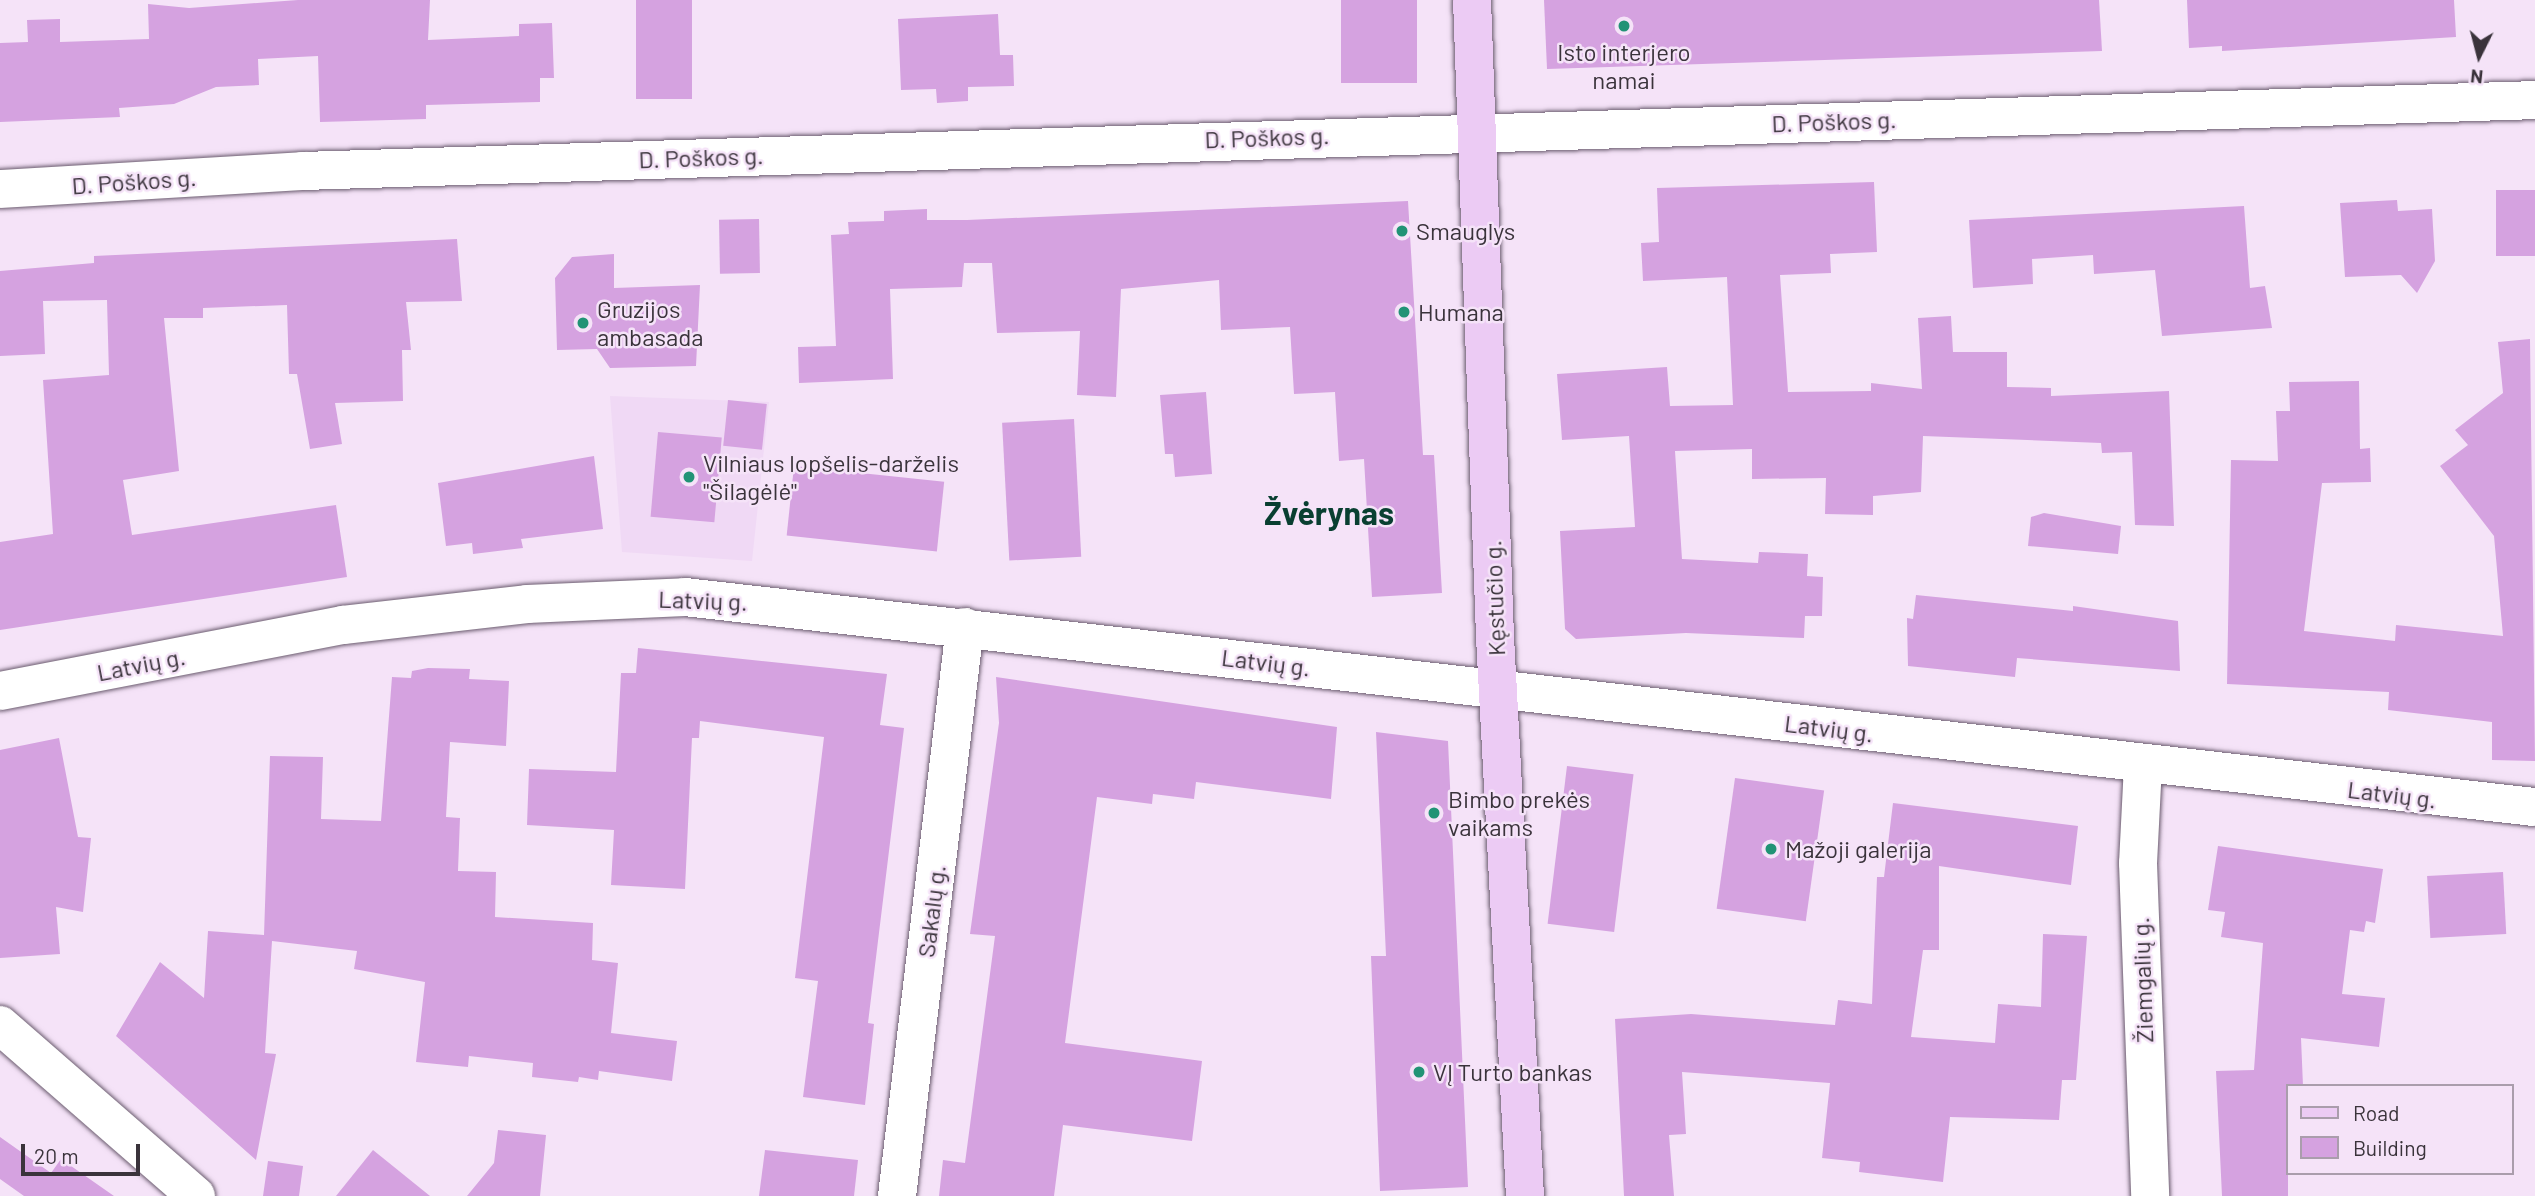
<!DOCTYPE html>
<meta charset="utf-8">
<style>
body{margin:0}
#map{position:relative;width:2535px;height:1196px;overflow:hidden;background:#f5e3f8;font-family:Barlow,sans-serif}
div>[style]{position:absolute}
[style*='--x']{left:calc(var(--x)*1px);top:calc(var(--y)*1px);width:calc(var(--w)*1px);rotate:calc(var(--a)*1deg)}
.built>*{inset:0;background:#f0d9f5}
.building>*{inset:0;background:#d5a2e0;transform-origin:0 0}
.roads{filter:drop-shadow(0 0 2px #6b5c6f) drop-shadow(0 0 2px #6b5c6f)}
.minor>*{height:38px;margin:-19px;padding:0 19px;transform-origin:19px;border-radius:19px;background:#fff}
.major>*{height:38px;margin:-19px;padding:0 19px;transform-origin:19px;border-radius:19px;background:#eccbf4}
.dots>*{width:19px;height:19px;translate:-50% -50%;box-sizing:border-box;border:4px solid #f5e3f8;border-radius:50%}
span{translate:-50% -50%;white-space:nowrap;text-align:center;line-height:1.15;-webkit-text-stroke:5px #f5e3f8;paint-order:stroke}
.poi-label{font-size:24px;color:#3a333b}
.left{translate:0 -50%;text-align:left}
.street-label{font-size:24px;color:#3a333b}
.district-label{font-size:32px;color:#093f31;font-weight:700}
.legend{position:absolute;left:2286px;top:1084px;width:228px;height:91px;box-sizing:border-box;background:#f5e3f8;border:2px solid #aa9dac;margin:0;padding:9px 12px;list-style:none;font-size:21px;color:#3a333b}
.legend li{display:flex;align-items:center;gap:14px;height:35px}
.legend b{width:35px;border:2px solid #aa9dac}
.north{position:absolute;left:2444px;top:21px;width:70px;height:70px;-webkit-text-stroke:5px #f5e3f8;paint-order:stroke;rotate:186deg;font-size:19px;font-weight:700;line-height:28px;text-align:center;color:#3a333b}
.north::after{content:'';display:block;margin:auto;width:24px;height:32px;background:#3a333b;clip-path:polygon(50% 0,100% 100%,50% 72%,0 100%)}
.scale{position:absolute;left:21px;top:1144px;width:119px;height:32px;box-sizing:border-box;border:4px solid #3a333b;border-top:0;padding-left:9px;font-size:21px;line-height:24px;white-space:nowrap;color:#3a333b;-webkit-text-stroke:5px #f5e3f8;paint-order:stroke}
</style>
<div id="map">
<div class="built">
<div style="clip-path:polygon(610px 396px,769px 402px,752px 561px,622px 552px)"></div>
</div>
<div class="building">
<div style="clip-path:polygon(298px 0,430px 0,428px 40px,519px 36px,519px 24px,552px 23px,554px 78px,540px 78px,540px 102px,426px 105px,426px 119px,320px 122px,318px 56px,258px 59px,259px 85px,216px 87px,174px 104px,119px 108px,120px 117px,0 122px,0 43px,28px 42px,27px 20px,60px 19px,60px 42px,149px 39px,148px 4px,189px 8px)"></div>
<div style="left:636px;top:0;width:56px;height:99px"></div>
<div style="left:1341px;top:0;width:76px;height:83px"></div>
<div style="clip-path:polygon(1544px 0,2099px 0,2102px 51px,1547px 69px)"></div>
<div style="clip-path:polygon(2187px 0,2454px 0,2456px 37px,2222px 51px,2222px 46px,2189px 48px)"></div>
<div style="clip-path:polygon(998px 14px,1000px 55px,1013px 55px,1014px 86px,968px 87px,968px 101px,937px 103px,936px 89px,901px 90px,898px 19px)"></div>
<div style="clip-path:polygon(1874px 182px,1877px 252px,1830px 254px,1831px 273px,1780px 275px,1788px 392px,1871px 391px,1871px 383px,1922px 389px,1918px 318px,1951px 316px,1953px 352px,2007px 352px,2007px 387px,2051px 388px,2051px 396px,2169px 391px,2174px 526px,2135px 525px,2132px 452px,2102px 453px,2101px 443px,1923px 436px,1921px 492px,1873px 496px,1873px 515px,1825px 514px,1826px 478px,1752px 479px,1752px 449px,1675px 451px,1682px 559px,1758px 563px,1759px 552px,1808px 554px,1807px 576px,1823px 577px,1822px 616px,1805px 616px,1804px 638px,1686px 633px,1576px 639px,1565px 629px,1560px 531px,1635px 527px,1629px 436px,1562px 440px,1557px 374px,1667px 367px,1670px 406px,1733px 405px,1727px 277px,1643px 281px,1641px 243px,1659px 242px,1657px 188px)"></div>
<div style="left:2535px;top:190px;width:66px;height:39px;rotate:90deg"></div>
<div style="clip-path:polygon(2397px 200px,2398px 211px,2432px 209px,2435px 261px,2417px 293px,2401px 275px,2345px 277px,2340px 203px)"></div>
<div style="clip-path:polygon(1408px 201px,1423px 455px,1434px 455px,1442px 593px,1372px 597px,1364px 459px,1339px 461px,1335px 392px,1294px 394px,1290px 327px,1221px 330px,1219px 280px,1121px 289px,1116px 397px,1077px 395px,1080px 331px,997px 333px,992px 263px,964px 263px,962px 287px,890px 289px,893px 379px,799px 383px,798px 347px,836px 346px,831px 235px,849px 234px,848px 222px,884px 221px,884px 211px,927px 209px,927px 220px,967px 220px)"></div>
<div style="clip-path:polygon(2244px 206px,2250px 288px,2265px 286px,2272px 328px,2162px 336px,2155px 270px,2094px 274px,2093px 255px,2032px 259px,2033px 284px,1973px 288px,1969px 220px)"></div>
<div style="left:759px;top:219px;width:54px;height:40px;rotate:89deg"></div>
<div style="clip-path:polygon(457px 239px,462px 301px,406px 302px,411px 350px,402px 350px,403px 401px,335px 403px,342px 444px,310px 449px,297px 374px,289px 374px,287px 305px,203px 308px,203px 318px,164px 318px,179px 471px,123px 480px,132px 535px,336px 505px,347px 577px,0 630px,0 542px,53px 534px,43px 380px,109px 375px,107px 300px,43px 301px,45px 354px,0 356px,0 271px,94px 263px,94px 256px)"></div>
<div style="clip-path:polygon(614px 254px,614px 288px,700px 285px,696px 366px,610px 368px,597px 349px,557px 350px,555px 278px,572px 257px)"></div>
<div style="clip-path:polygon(2530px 339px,2535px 761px,2492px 760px,2492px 722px,2388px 710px,2389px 692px,2227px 684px,2231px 460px,2278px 461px,2276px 411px,2290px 411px,2289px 382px,2359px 381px,2360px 449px,2370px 448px,2371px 482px,2322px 483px,2304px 631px,2395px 641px,2396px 625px,2503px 636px,2494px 536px,2440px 466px,2468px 445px,2455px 430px,2503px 393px,2498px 342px)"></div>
<div style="clip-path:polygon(1206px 392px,1212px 474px,1175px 477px,1173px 454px,1165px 454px,1160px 395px)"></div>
<div style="left:728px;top:400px;width:39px;height:46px;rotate:6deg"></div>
<div style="left:1074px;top:419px;width:138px;height:72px;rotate:87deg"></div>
<div style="left:658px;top:432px;width:64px;height:85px;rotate:5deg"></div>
<div style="clip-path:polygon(594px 456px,603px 529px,521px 539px,523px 548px,473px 554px,472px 543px,446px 546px,438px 483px)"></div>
<div style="left:794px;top:466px;width:151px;height:70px;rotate:6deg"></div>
<div style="clip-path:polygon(2044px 513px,2121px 526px,2118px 554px,2028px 546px,2031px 517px)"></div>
<div style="clip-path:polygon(1916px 595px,2073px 611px,2073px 606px,2178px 621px,2180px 671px,2017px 658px,2015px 677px,1908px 666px,1907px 618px,1913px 619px)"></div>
<div style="clip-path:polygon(638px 648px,887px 674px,880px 725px,904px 728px,868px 1023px,874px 1024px,865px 1105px,803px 1097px,818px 981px,795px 978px,824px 737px,700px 721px,699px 738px,692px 738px,685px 889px,611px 885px,614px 830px,527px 825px,529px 769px,616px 772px,621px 673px,636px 673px)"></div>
<div style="clip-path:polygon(428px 668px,470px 669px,469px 679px,509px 681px,506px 746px,450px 742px,446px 817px,460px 818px,458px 871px,496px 872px,495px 917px,593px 923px,592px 960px,618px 963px,611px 1033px,677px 1041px,672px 1081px,599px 1071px,598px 1080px,579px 1077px,578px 1082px,532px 1077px,533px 1063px,469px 1056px,468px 1067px,416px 1062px,425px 982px,354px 969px,357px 951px,272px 941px,265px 1053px,276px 1054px,256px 1160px,116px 1036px,160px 962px,204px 998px,208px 931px,264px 935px,270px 756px,323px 757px,321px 819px,381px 821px,392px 677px,411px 678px,412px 671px)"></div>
<div style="clip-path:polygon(996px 677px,1337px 727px,1331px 799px,1196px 782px,1194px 799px,1153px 794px,1152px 804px,1097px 797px,1065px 1043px,1202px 1061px,1192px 1141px,1063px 1125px,1054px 1196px,939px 1196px,943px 1160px,965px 1163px,995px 936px,970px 934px,999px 723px)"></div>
<div style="clip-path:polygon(1376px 732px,1448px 741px,1468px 1187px,1380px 1191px,1371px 956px,1386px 956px)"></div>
<div style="clip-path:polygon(59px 738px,78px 837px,91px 838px,83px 912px,56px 907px,60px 954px,0 958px,0 750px)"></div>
<div style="left:1567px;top:766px;width:67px;height:159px;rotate:7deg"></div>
<div style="left:1735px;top:778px;width:90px;height:132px;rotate:8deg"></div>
<div style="clip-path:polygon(1893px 803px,2078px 826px,2071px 885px,1939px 866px,1939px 950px,1923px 950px,1911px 1037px,1995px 1043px,1998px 1004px,2041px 1007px,2043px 934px,2087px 936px,2076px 1080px,2062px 1080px,2059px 1120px,1950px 1117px,1943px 1182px,1859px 1172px,1860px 1162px,1822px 1158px,1830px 1083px,1682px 1072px,1686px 1134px,1669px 1135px,1674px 1196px,1624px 1196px,1615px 1019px,1691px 1014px,1835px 1025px,1838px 1000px,1872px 1004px,1877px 877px,1884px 877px)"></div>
<div style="clip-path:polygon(2218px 846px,2383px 869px,2375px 923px,2366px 921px,2364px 932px,2350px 930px,2342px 994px,2385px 998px,2379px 1047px,2301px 1038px,2303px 1086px,2288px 1086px,2288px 1196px,2222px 1196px,2216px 1071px,2254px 1070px,2263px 943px,2221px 937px,2225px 912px,2208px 910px)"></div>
<div style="left:2503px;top:872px;width:62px;height:76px;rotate:87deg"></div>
<div style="clip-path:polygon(498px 1130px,546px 1135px,540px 1196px,467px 1196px,494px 1163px)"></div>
<div style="clip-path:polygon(0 1137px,51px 1173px,61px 1159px,114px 1196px,24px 1196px,0 1179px)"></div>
<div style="clip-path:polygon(373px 1150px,430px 1196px,336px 1196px)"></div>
<div style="clip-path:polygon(765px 1150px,858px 1160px,854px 1196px,759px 1196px)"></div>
<div style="clip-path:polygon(268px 1161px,303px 1166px,299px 1196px,263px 1196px)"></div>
</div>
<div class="roads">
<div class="minor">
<div style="--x:0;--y:189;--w:304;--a:-3.4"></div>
<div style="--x:303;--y:171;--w:2233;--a:-1.82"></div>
<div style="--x:0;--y:691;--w:349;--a:-10.9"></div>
<div style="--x:343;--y:625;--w:185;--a:-6.5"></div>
<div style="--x:527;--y:604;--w:158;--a:-2.5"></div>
<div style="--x:685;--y:597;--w:1862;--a:6.48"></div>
<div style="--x:2143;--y:765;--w:98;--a:92.9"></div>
<div style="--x:2138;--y:863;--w:333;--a:87.9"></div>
<div style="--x:0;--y:1025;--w:260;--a:41.1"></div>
<div style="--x:897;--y:1196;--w:573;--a:-83.19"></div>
</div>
<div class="major">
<div style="--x:1472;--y:0;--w:637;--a:87.93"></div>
<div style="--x:1495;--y:637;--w:560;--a:86.93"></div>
</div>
</div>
<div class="dots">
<div style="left:1624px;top:26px;background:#219375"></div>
<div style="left:1402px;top:231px;background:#219375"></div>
<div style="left:1404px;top:312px;background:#219375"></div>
<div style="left:583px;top:323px;background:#219375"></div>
<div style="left:689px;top:477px;background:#219375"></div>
<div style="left:1434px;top:813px;background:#219375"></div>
<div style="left:1771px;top:849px;background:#219375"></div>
<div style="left:1419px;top:1072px;background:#219375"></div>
</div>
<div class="poi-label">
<span style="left:1624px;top:66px">Isto interjero<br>namai</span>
<span class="left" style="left:1416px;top:231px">Smauglys</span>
<span class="left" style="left:597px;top:323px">Gruzijos<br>ambasada</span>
<span class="left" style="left:1418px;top:312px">Humana</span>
<span class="left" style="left:703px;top:477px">Vilniaus lopšelis-darželis<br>"Šilagėlė"</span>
<span class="left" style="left:1448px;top:813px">Bimbo prekės<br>vaikams</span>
<span class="left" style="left:1785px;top:849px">Mažoji galerija</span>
<span class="left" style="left:1433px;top:1072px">VĮ Turto bankas</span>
</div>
<div class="street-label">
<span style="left:1834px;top:121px;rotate:-2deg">D. Poškos g.</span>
<span style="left:1267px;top:137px;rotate:-2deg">D. Poškos g.</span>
<span style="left:701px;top:157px;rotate:-2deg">D. Poškos g.</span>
<span style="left:134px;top:181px;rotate:-4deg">D. Poškos g.</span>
<span style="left:1494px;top:598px;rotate:-92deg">Kęstučio g.</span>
<span style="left:703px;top:600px;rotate:2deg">Latvių g.</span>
<span style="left:1266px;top:662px;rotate:7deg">Latvių g.</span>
<span style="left:141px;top:664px;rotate:-11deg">Latvių g.</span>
<span style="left:1829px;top:728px;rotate:7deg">Latvių g.</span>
<span style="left:2392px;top:794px;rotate:7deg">Latvių g.</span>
<span style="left:931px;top:911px;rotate:-83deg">Sakalų g.</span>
<span style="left:2142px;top:980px;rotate:-92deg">Žiemgalių g.</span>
</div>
<div class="district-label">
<span style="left:1329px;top:512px">Žvėrynas</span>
</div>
<ul class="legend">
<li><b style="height:9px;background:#eccbf4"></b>Road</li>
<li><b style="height:19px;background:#d5a2e0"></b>Building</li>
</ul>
<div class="north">N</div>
<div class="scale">20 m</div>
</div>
